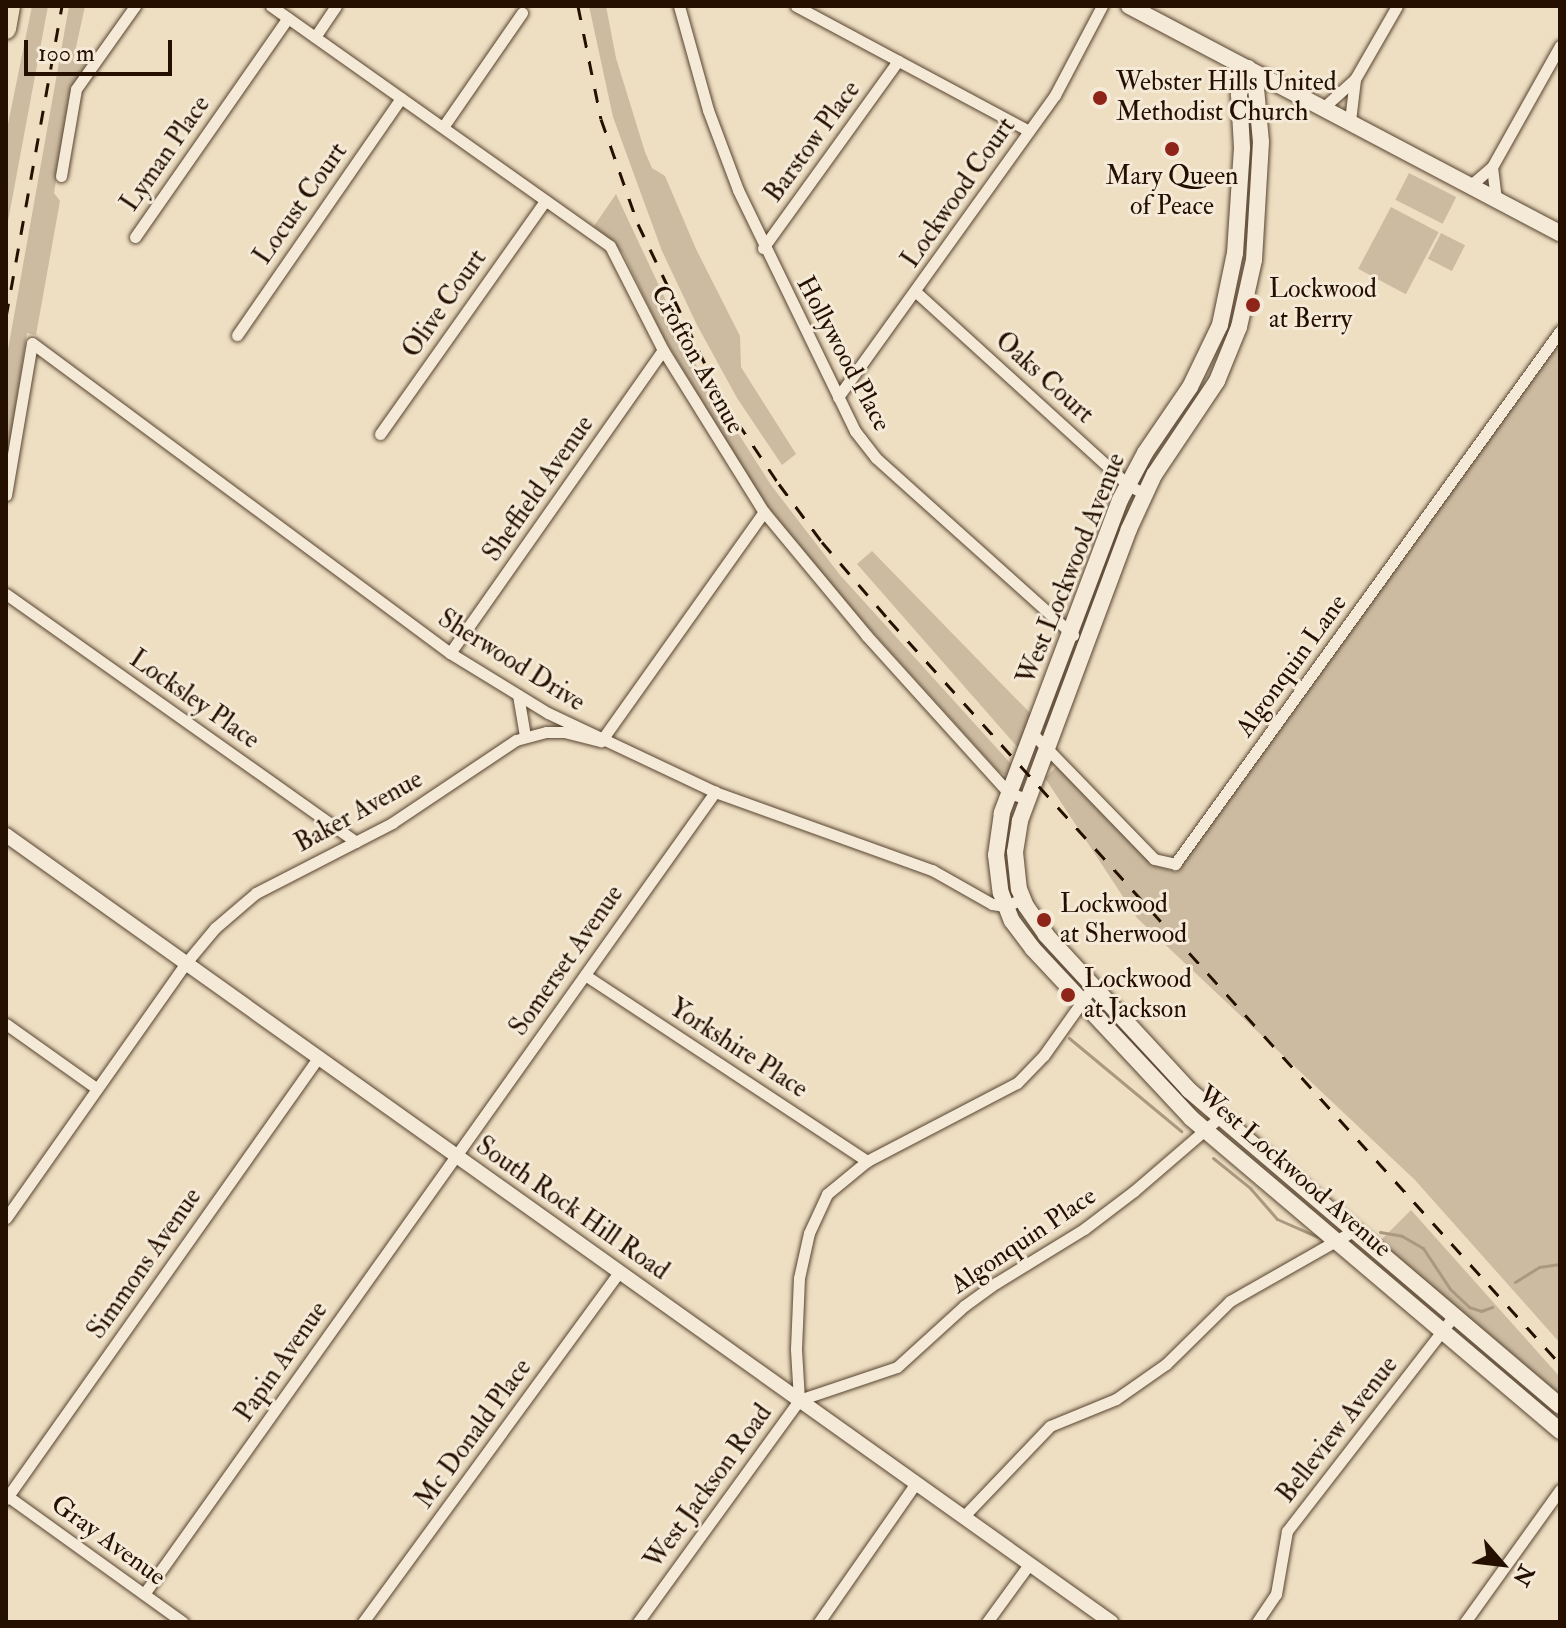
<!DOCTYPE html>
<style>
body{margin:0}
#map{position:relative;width:1566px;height:1628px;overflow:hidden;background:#eedec2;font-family:"IM FELL Double Pica",serif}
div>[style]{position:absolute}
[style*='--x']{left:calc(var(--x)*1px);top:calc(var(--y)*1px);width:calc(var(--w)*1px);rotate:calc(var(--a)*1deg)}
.green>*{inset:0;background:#ccbba1;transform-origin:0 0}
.stream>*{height:3px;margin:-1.5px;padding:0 1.5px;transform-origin:1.5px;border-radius:1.5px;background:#aa9880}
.roads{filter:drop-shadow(0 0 2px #574430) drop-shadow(0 0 2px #574430)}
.minor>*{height:11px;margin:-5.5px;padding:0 5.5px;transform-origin:5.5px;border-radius:5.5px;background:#f4ead7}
.tertiary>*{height:14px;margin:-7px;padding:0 7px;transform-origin:7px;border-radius:7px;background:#f4ead7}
.secondary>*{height:16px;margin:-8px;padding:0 8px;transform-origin:8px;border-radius:8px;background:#f4ead7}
.motorway>*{height:20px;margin:-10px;padding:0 10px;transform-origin:10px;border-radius:10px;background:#eedec2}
.rail>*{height:3px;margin-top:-1.5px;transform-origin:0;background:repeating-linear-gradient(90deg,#251000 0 14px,transparent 0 28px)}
.dots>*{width:22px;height:22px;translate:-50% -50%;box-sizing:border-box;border:4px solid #f4ead7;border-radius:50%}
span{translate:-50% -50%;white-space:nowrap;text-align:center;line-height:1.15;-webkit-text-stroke:6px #f4ead7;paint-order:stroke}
.poi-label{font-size:26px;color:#251000}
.left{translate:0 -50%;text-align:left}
.street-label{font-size:26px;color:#251000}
.frame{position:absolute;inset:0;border:8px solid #251000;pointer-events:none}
.north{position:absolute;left:1462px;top:1524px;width:80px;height:80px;-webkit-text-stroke:6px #f4ead7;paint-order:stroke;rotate:118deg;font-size:22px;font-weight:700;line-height:32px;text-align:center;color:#251000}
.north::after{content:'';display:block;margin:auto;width:28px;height:36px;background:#251000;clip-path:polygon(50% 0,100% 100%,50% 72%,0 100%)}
.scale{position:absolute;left:24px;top:40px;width:148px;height:36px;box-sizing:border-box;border:4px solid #251000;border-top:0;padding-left:10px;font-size:24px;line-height:28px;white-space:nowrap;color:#251000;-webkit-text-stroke:6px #f4ead7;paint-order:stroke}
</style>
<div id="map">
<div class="green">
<div style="clip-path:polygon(32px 6px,48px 6px,6px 232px,6px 134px)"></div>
<div style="clip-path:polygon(69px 6px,85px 6px,73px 61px,87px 63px,69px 100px,54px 193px,60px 201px,36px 335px,27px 333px,6px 470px,6px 361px)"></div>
<div style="clip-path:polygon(589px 6px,606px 6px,616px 58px,645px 152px,652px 168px,665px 176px,696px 249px,740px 336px,741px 367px,796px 454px,782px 465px,737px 398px,697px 325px,662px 251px,613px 117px)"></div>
<div style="left:1409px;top:173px;width:53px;height:30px;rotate:27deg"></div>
<div style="clip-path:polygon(616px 194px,700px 373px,771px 485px,840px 575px,1012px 765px,1007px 776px,998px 771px,840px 596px,760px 497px,664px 338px,623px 253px,594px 226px)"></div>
<div style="left:1391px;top:207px;width:54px;height:70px;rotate:28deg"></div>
<div style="left:1441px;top:233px;width:27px;height:29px;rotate:27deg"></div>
<div style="clip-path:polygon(1560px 338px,1560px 1343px,1415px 1180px,1137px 918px,1045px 778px,1058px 765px,1154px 865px,1176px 872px)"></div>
<div style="clip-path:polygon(1129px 495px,1135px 498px,1085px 631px,1081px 631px,1078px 628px)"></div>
<div style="clip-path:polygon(872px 551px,1033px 716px,1020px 750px,857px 564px)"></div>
<div style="clip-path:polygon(1072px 646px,1077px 647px,1047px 729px,1042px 725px)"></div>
<div style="clip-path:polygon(1411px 1210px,1560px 1377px,1560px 1399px,1377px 1244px)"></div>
</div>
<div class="stream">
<div style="--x:1069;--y:1038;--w:146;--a:39.7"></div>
<div style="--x:1213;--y:1158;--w:48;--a:39"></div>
<div style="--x:1250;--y:1188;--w:41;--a:48.9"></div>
<div style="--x:1277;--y:1219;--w:47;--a:23.8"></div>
<div style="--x:1380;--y:1232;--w:22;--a:10"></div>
<div style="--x:1402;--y:1236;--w:24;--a:30"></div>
<div style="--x:1423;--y:1248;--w:49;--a:56.6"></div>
<div style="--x:1450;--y:1289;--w:26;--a:43"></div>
<div style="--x:1469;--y:1307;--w:13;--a:18"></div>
<div style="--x:1481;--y:1311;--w:12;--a:-20"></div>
<div style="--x:1515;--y:1282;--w:28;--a:-32"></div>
<div style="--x:1539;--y:1267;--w:21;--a:-8"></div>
</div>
<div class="roads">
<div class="minor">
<div style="--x:271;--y:6;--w:415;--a:35.3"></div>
<div style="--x:610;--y:246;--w:117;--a:63"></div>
<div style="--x:663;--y:350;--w:191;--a:58.1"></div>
<div style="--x:764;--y:512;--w:160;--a:50.3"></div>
<div style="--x:866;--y:635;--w:213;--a:47.9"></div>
<div style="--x:1009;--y:793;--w:19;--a:18"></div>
<div style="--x:679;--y:6;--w:108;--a:74.4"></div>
<div style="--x:708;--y:110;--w:85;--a:69.4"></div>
<div style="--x:738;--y:190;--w:268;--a:64.1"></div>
<div style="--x:855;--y:431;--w:34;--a:52"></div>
<div style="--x:876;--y:458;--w:265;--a:41.9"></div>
<div style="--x:796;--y:6;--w:264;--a:28.2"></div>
<div style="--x:315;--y:37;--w:37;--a:-56"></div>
<div style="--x:1355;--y:79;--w:84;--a:-60.1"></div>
<div style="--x:1324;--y:107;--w:42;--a:-42.1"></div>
<div style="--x:1355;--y:79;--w:42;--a:96.8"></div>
<div style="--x:443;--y:127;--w:139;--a:-55.3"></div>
<div style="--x:1492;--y:167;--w:139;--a:-60.7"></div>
<div style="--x:61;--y:176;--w:88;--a:-80.2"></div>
<div style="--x:76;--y:89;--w:102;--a:-54.6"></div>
<div style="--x:1471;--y:185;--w:28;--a:-41"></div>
<div style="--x:1492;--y:167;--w:31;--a:83"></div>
<div style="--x:135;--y:237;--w:267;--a:-55.1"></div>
<div style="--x:763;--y:248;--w:231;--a:-54.2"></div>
<div style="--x:916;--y:292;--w:287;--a:42.3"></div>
<div style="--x:1128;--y:485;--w:19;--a:28"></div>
<div style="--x:237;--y:335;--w:288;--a:-55.3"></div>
<div style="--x:838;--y:397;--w:372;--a:-54.3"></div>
<div style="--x:1055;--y:95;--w:101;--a:-62.2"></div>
<div style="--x:380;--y:434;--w:286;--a:-54.7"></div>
<div style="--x:6;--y:495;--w:154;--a:-80.3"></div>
<div style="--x:32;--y:343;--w:520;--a:36.56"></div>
<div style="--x:450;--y:653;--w:115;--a:31.5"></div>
<div style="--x:548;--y:713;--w:185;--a:25.3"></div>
<div style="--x:715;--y:792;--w:231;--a:19.8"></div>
<div style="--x:932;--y:870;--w:69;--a:29.5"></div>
<div style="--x:992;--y:904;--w:13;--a:9"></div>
<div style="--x:1005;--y:906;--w:19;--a:-21"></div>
<div style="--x:6;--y:594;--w:429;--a:35.3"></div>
<div style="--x:450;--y:653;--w:370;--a:-54.9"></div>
<div style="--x:518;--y:695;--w:42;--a:80.3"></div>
<div style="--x:1032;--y:733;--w:175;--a:45.9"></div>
<div style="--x:1154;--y:859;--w:22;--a:13"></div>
<div style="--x:1175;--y:864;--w:658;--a:-54.16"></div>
<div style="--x:585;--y:975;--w:338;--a:33.4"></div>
<div style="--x:6;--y:1024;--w:110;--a:35.4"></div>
<div style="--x:6;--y:1218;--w:311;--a:-54.8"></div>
<div style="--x:185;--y:964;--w:47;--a:-50.2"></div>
<div style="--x:215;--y:928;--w:54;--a:-40.5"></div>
<div style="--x:256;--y:893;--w:153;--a:-27.2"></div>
<div style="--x:392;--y:823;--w:149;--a:-33.8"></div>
<div style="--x:516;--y:740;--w:31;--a:-15"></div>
<div style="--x:546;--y:732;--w:18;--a:0"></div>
<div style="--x:564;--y:732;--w:38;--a:14"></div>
<div style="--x:601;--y:741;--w:281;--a:-54.6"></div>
<div style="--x:799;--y:1400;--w:103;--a:-18.6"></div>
<div style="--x:897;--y:1367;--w:91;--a:-42.3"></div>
<div style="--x:964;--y:1306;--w:39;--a:-36"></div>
<div style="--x:996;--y:1283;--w:103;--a:-31.5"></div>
<div style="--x:1084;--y:1229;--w:63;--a:-37.2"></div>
<div style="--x:1134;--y:1191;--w:112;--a:-40.7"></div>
<div style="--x:6;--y:1495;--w:218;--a:35.7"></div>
<div style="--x:6;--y:1499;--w:540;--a:-54.72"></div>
<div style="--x:964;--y:1516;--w:124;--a:-46.3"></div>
<div style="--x:1050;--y:1426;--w:71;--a:-22.2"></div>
<div style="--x:1116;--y:1399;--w:61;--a:-35"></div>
<div style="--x:1166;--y:1364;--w:90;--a:-44.5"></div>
<div style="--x:1230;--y:1301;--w:142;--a:-29.6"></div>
<div style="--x:144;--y:1594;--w:985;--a:-54.55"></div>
<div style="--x:363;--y:1622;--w:434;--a:-53.8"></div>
<div style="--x:638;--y:1622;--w:274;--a:-54"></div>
<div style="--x:799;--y:1400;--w:51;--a:-93.4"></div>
<div style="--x:796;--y:1349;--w:71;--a:-87.6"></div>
<div style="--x:799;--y:1278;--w:46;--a:-77.5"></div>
<div style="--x:809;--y:1233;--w:43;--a:-65.2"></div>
<div style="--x:827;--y:1194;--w:52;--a:-39.5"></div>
<div style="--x:867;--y:1161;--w:169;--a:-27.5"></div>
<div style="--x:1017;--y:1083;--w:39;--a:-46"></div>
<div style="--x:1044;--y:1055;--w:85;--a:-54.6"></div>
<div style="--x:819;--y:1622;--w:169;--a:-55.1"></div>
<div style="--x:987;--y:1622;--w:73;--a:-53.9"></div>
<div style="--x:1257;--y:1622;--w:34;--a:-56"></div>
<div style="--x:1276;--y:1594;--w:64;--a:-80.1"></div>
<div style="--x:1287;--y:1531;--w:272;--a:-52.2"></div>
<div style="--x:1465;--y:1622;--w:163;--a:-54.3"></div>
</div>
<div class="tertiary">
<div style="--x:6;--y:835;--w:1357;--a:35.46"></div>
</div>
<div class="secondary">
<div style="--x:1129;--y:6;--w:487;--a:27.8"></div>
<div style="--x:1248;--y:68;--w:28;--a:109"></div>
<div style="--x:1239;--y:94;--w:54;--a:86.8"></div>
<div style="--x:1242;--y:148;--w:105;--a:93.8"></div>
<div style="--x:1235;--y:253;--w:74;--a:101.8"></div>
<div style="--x:1220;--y:325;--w:69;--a:115.8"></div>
<div style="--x:1190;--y:387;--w:80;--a:124.3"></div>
<div style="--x:1145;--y:453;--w:53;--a:118"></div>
<div style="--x:1120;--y:500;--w:335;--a:110.7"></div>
<div style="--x:1002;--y:813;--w:42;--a:98.1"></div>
<div style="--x:996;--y:855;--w:38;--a:83"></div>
<div style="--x:1001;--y:893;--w:30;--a:69"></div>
<div style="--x:1012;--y:921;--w:35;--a:53"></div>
<div style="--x:1033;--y:949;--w:231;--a:46.9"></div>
<div style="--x:1191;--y:1118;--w:484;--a:40.3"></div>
<div style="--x:1248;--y:68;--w:22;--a:68"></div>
<div style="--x:1256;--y:88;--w:54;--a:84.7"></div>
<div style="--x:1261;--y:142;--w:118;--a:93.4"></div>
<div style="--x:1254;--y:260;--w:69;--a:102.6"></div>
<div style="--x:1239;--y:327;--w:58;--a:112.2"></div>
<div style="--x:1217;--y:381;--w:113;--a:123.8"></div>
<div style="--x:1154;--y:475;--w:60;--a:114.8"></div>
<div style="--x:1129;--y:529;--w:312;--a:110.5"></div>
<div style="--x:1020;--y:821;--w:31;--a:99"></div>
<div style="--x:1015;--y:852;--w:37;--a:84"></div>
<div style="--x:1019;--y:889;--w:18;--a:68"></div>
<div style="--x:1026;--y:906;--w:35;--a:55"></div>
<div style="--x:1046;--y:935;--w:211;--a:47.3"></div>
<div style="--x:1189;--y:1090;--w:487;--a:40.4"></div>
</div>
<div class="motorway">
<div style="--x:6;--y:29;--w:23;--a:-80"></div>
</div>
</div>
<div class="rail">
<div style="--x:578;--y:6;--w:115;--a:78.5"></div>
<div style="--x:601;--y:119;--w:111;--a:70.6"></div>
<div style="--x:638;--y:224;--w:194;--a:64.4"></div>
<div style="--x:722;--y:399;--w:102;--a:56.2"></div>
<div style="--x:779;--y:484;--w:72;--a:53.4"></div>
<div style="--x:822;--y:542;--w:103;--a:49.3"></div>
<div style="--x:889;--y:620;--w:1002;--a:47.95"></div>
<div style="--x:6;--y:317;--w:316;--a:-79.8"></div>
</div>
<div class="dots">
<div style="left:1100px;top:98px;background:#8f2418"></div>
<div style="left:1172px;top:149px;background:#8f2418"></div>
<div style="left:1253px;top:305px;background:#8f2418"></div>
<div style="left:1044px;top:920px;background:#8f2418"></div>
<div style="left:1068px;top:995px;background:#8f2418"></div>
</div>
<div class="poi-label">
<span class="left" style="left:1116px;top:98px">Webster Hills United<br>Methodist Church</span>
<span style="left:1172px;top:192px">Mary Queen<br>of Peace</span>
<span class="left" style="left:1269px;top:305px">Lockwood<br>at Berry</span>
<span class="left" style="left:1060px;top:920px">Lockwood<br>at Sherwood</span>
<span class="left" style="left:1084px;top:995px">Lockwood<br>at Jackson</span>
</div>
<div class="street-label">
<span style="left:813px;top:142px;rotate:-54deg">Barstow Place</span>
<span style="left:166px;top:154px;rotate:-55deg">Lyman Place</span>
<span style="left:959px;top:193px;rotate:-55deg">Lockwood Court</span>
<span style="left:301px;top:204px;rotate:-55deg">Locust Court</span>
<span style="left:445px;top:304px;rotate:-55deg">Olive Court</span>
<span style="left:843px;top:354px;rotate:62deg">Hollywood Place</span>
<span style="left:697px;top:360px;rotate:61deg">Crofton Avenue</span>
<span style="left:1044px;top:378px;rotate:42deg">Oaks Court</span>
<span style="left:539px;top:489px;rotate:-55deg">Sheffield Avenue</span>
<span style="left:1072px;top:569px;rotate:-68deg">West Lockwood Avenue</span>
<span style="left:511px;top:661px;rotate:32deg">Sherwood Drive</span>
<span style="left:1292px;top:666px;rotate:-54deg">Algonquin Lane</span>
<span style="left:194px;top:700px;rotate:35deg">Locksley Place</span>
<span style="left:359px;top:812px;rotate:-29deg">Baker Avenue</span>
<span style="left:567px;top:961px;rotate:-55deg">Somerset Avenue</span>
<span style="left:738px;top:1049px;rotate:33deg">Yorkshire Place</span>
<span style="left:1294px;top:1172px;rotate:41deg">West Lockwood Avenue</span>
<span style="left:572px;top:1209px;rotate:35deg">South Rock Hill Road</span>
<span style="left:1024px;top:1241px;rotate:-34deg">Algonquin Place</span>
<span style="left:145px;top:1264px;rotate:-55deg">Simmons Avenue</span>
<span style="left:282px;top:1362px;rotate:-55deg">Papin Avenue</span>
<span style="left:1338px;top:1430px;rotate:-52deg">Belleview Avenue</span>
<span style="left:474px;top:1434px;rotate:-54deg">Mc Donald Place</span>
<span style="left:709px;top:1487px;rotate:-54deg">West Jackson Road</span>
<span style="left:108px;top:1541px;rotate:36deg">Gray Avenue</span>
</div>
<div class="frame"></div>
<div class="north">N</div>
<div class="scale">100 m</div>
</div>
